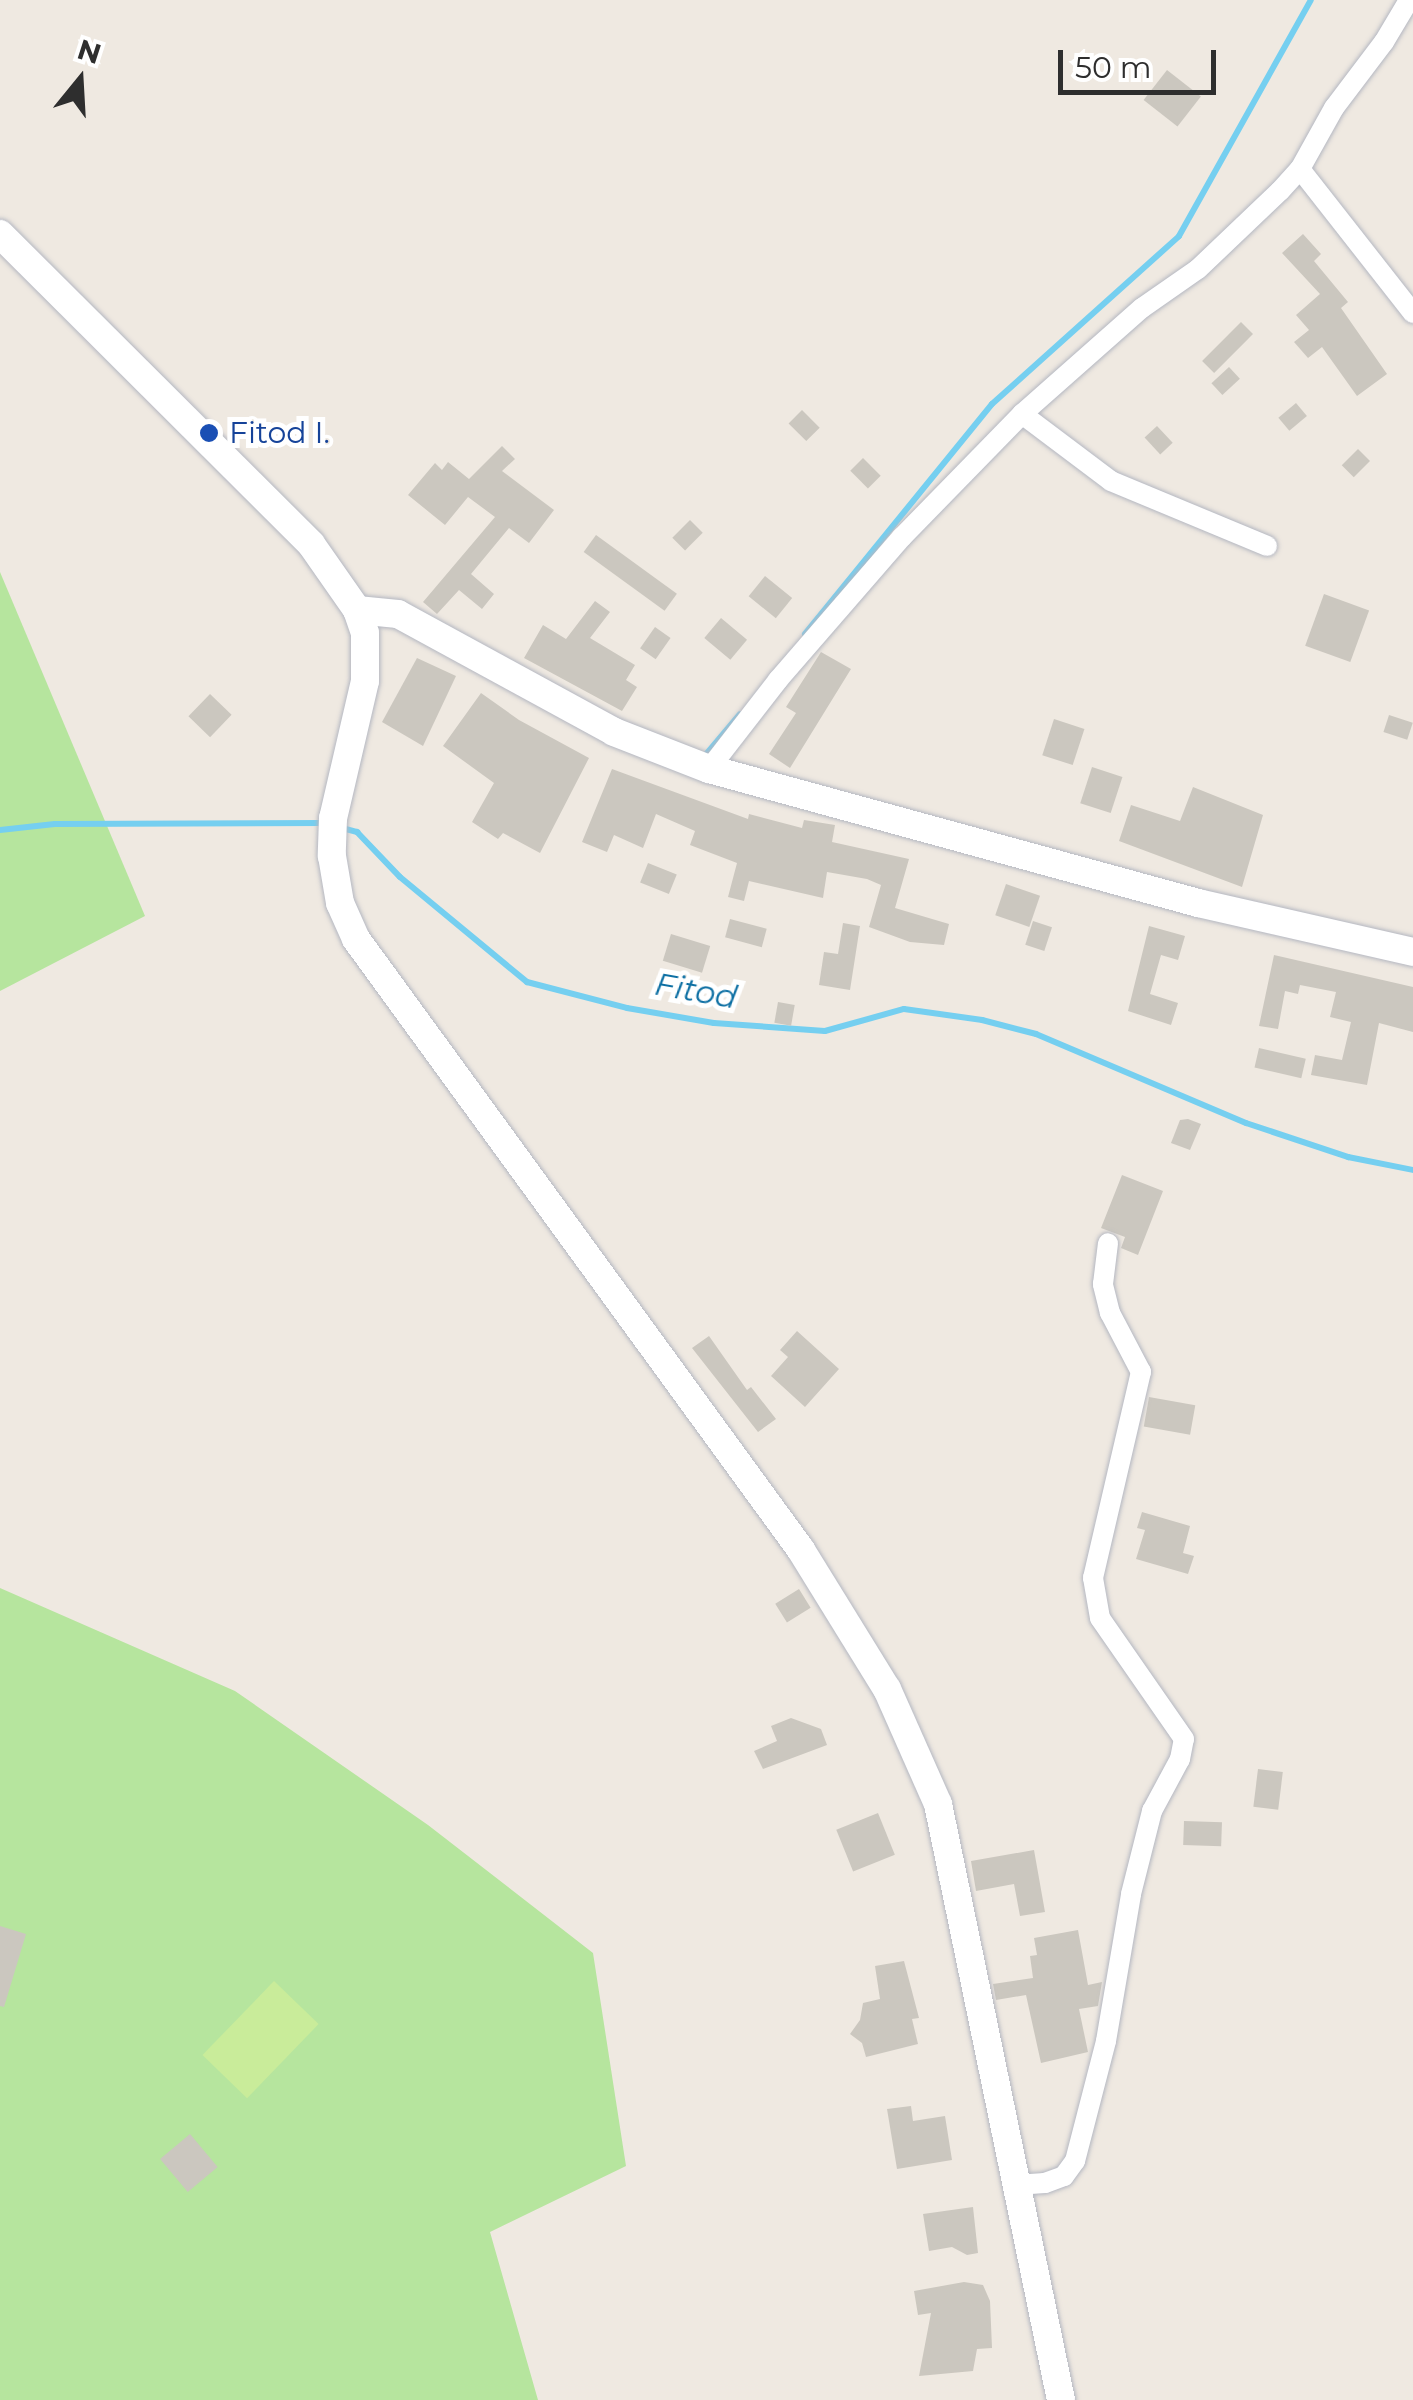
<!DOCTYPE html>
<style>
body{margin:0}
#map{position:relative;width:1413px;height:2400px;overflow:hidden;background:#efe9e1;font-family:Montserrat,sans-serif}
div>[style]{position:absolute}
[style*='--x']{left:calc(var(--x)*1px);top:calc(var(--y)*1px);width:calc(var(--w)*1px);rotate:calc(var(--a)*1deg)}
.green>*{inset:0;background:#b6e59e}
.pitch>*{inset:0;background:#c9ec9a;transform-origin:0 0}
.stream>*{height:6px;margin:-3px;padding:0 3px;transform-origin:3px;border-radius:3px;background:#75cff0}
.building>*{inset:0;background:#cbc7bf;transform-origin:0 0}
.roads{filter:drop-shadow(0 0 2px #b4b7c1) drop-shadow(0 0 2px #b4b7c1)}
.street>*{height:20px;margin:-10px;padding:0 10px;transform-origin:10px;border-radius:10px;background:#fff}
.secondary>*{height:28px;margin:-14px;padding:0 14px;transform-origin:14px;border-radius:14px;background:#fff}
.dots>*{width:28px;height:28px;translate:-50% -50%;box-sizing:border-box;border:5px solid #fff;border-radius:50%}
span{translate:-50% -50%;white-space:nowrap;text-align:center;line-height:1.15;-webkit-text-stroke:10px #fff;paint-order:stroke}
.transit-label{font-size:30px;color:#164399}
.left{translate:0 -50%;text-align:left}
.water-label{font-size:32px;color:#0d6fa3;font-style:italic}
.north{position:absolute;left:30px;top:30px;width:100px;height:100px;-webkit-text-stroke:8px #fff;paint-order:stroke;rotate:18deg;font-size:28px;font-weight:700;line-height:40px;text-align:center;color:#2e2e2e}
.north::after{content:'';display:block;margin:auto;width:35px;height:45px;background:#2e2e2e;clip-path:polygon(50% 0,100% 100%,50% 72%,0 100%)}
.scale{position:absolute;left:1058px;top:50px;width:158px;height:45px;box-sizing:border-box;border:5px solid #2e2e2e;border-top:0;padding-left:12px;font-size:30px;line-height:35px;white-space:nowrap;color:#2e2e2e;-webkit-text-stroke:8px #fff;paint-order:stroke}
</style>
<div id="map">
<div class="green">
<div style="clip-path:polygon(0 572px,145px 916px,0 991px)"></div>
<div style="clip-path:polygon(0 1588px,235px 1691px,428px 1825px,593px 1953px,626px 2166px,490px 2232px,538px 2400px,0 2400px)"></div>
</div>
<div class="pitch">
<div style="left:274px;top:1981px;width:62px;height:103px;rotate:44deg"></div>
</div>
<div class="stream">
<div style="--x:805;--y:634;--w:296;--a:-50.9"></div>
<div style="--x:992;--y:404;--w:251;--a:-41.9"></div>
<div style="--x:1179;--y:236;--w:270;--a:-60.8"></div>
<div style="--x:703;--y:758;--w:57;--a:-49.9"></div>
<div style="--x:342;--y:828;--w:16;--a:15"></div>
<div style="--x:357;--y:832;--w:62;--a:46.3"></div>
<div style="--x:400;--y:877;--w:165;--a:39.6"></div>
<div style="--x:527;--y:982;--w:103;--a:14.6"></div>
<div style="--x:627;--y:1008;--w:88;--a:9.8"></div>
<div style="--x:714;--y:1023;--w:111;--a:4.1"></div>
<div style="--x:825;--y:1031;--w:82;--a:-15.6"></div>
<div style="--x:904;--y:1009;--w:79;--a:8"></div>
<div style="--x:982;--y:1020;--w:56;--a:14.5"></div>
<div style="--x:1036;--y:1034;--w:228;--a:23"></div>
<div style="--x:1246;--y:1123;--w:108;--a:18.4"></div>
<div style="--x:1348;--y:1157;--w:66;--a:11.3"></div>
<div style="--x:0;--y:830;--w:55;--a:-6.2"></div>
<div style="--x:55;--y:824;--w:270;--a:-0.2"></div>
</div>
<div class="building">
<div style="left:1167px;top:70px;width:43px;height:38px;rotate:38deg"></div>
<div style="clip-path:polygon(1303px 234px,1321px 254px,1314px 261px,1348px 302px,1341px 308px,1387px 374px,1357px 396px,1322px 347px,1308px 358px,1294px 342px,1309px 330px,1296px 315px,1320px 294px,1282px 253px)"></div>
<div style="left:1241px;top:322px;width:17px;height:55px;rotate:45deg"></div>
<div style="left:1229px;top:367px;width:16px;height:24px;rotate:47deg"></div>
<div style="left:1296px;top:403px;width:17px;height:23px;rotate:50deg"></div>
<div style="left:802px;top:410px;width:25px;height:19px;rotate:45deg"></div>
<div style="left:1157px;top:426px;width:23px;height:17px;rotate:47deg"></div>
<div style="clip-path:polygon(502px 446px,515px 459px,502px 471px,554px 510px,529px 543px,509px 528px,471px 574px,494px 594px,482px 609px,459px 590px,437px 614px,423px 602px,495px 517px,468px 497px,445px 525px,408px 495px,435px 463px,442px 470px,448px 462px,469px 479px)"></div>
<div style="left:1358px;top:449px;width:17px;height:23px;rotate:45deg"></div>
<div style="left:863px;top:458px;width:25px;height:18px;rotate:45deg"></div>
<div style="left:690px;top:520px;width:18px;height:25px;rotate:45deg"></div>
<div style="left:596px;top:535px;width:100px;height:21px;rotate:36deg"></div>
<div style="left:765px;top:576px;width:35px;height:26px;rotate:39deg"></div>
<div style="left:1324px;top:594px;width:48px;height:55px;rotate:20deg"></div>
<div style="clip-path:polygon(595px 601px,610px 612px,590px 638px,635px 665px,626px 680px,637px 687px,622px 711px,524px 658px,543px 625px,566px 639px)"></div>
<div style="left:721px;top:618px;width:34px;height:26px;rotate:40deg"></div>
<div style="left:655px;top:627px;width:19px;height:26px;rotate:35deg"></div>
<div style="clip-path:polygon(821px 652px,851px 669px,790px 768px,769px 754px,796px 713px,786px 707px)"></div>
<div style="clip-path:polygon(417px 658px,456px 676px,423px 746px,382px 722px)"></div>
<div style="clip-path:polygon(481px 693px,519px 720px,589px 758px,540px 853px,503px 833px,498px 839px,472px 822px,494px 783px,443px 746px)"></div>
<div style="left:210px;top:694px;width:30px;height:31px;rotate:44deg"></div>
<div style="left:1389px;top:715px;width:25px;height:18px;rotate:18deg"></div>
<div style="left:1054px;top:719px;width:32px;height:38px;rotate:18deg"></div>
<div style="left:1092px;top:767px;width:32px;height:38px;rotate:18deg"></div>
<div style="clip-path:polygon(612px 769px,748px 819px,749px 814px,802px 828px,804px 820px,835px 825px,832px 842px,909px 859px,895px 908px,949px 924px,944px 945px,910px 942px,869px 927px,881px 885px,867px 879px,827px 872px,823px 898px,749px 881px,744px 901px,728px 897px,737px 863px,690px 845px,695px 831px,656px 814px,643px 848px,614px 835px,607px 852px,582px 842px)"></div>
<div style="clip-path:polygon(1193px 787px,1263px 815px,1242px 887px,1119px 841px,1131px 805px,1180px 821px)"></div>
<div style="left:648px;top:863px;width:31px;height:21px;rotate:22deg"></div>
<div style="left:1006px;top:884px;width:36px;height:33px;rotate:19deg"></div>
<div style="left:730px;top:919px;width:38px;height:19px;rotate:15deg"></div>
<div style="left:1033px;top:921px;width:20px;height:25px;rotate:18deg"></div>
<div style="clip-path:polygon(843px 923px,860px 926px,850px 990px,819px 985px,824px 952px,838px 954px)"></div>
<div style="clip-path:polygon(1149px 926px,1185px 936px,1178px 960px,1161px 955px,1150px 994px,1178px 1003px,1171px 1025px,1128px 1011px)"></div>
<div style="left:671px;top:934px;width:41px;height:28px;rotate:17deg"></div>
<div style="clip-path:polygon(1274px 955px,1413px 987px,1413px 1032px,1379px 1023px,1367px 1085px,1311px 1075px,1315px 1055px,1342px 1060px,1351px 1022px,1330px 1017px,1336px 992px,1300px 985px,1298px 994px,1285px 991px,1278px 1029px,1259px 1026px)"></div>
<div style="left:778px;top:1002px;width:17px;height:21px;rotate:10deg"></div>
<div style="left:1259px;top:1048px;width:48px;height:20px;rotate:13deg"></div>
<div style="clip-path:polygon(1188px 1119px,1201px 1124px,1190px 1150px,1171px 1143px,1180px 1120px)"></div>
<div style="clip-path:polygon(1122px 1175px,1163px 1191px,1138px 1255px,1121px 1248px,1125px 1237px,1101px 1228px)"></div>
<div style="clip-path:polygon(797px 1331px,839px 1369px,805px 1407px,771px 1376px,788px 1357px,780px 1350px)"></div>
<div style="clip-path:polygon(709px 1336px,747px 1390px,751px 1387px,776px 1419px,758px 1432px,692px 1348px)"></div>
<div style="left:1149px;top:1397px;width:47px;height:30px;rotate:10deg"></div>
<div style="clip-path:polygon(1142px 1512px,1190px 1526px,1183px 1553px,1194px 1556px,1188px 1574px,1136px 1559px,1145px 1530px,1137px 1528px)"></div>
<div style="left:799px;top:1589px;width:22px;height:28px;rotate:58deg"></div>
<div style="clip-path:polygon(791px 1718px,821px 1729px,827px 1745px,763px 1769px,754px 1751px,777px 1741px,771px 1726px)"></div>
<div style="left:1258px;top:1769px;width:25px;height:38px;rotate:7deg"></div>
<div style="left:878px;top:1813px;width:45px;height:45px;rotate:68deg"></div>
<div style="left:1184px;top:1821px;width:38px;height:24px;rotate:2deg"></div>
<div style="clip-path:polygon(1034px 1850px,1045px 1912px,1020px 1916px,1014px 1884px,976px 1891px,971px 1861px)"></div>
<div style="clip-path:polygon(0 1926px,26px 1934px,4px 2007px,0 2006px)"></div>
<div style="clip-path:polygon(1078px 1930px,1088px 1985px,1102px 1982px,1098px 2006px,1079px 2009px,1088px 2052px,1041px 2063px,1026px 1995px,996px 2000px,993px 1984px,1033px 1978px,1030px 1956px,1037px 1955px,1034px 1938px)"></div>
<div style="clip-path:polygon(904px 1961px,919px 2018px,912px 2019px,918px 2044px,866px 2057px,862px 2043px,850px 2034px,860px 2020px,863px 2003px,880px 1999px,875px 1966px)"></div>
<div style="clip-path:polygon(911px 2106px,913px 2121px,945px 2116px,952px 2160px,897px 2169px,887px 2109px)"></div>
<div style="left:190px;top:2134px;width:43px;height:39px;rotate:50deg"></div>
<div style="clip-path:polygon(973px 2207px,978px 2253px,967px 2255px,952px 2247px,929px 2251px,923px 2214px)"></div>
<div style="clip-path:polygon(964px 2282px,983px 2285px,990px 2301px,992px 2348px,977px 2349px,973px 2371px,919px 2376px,931px 2313px,918px 2315px,914px 2291px)"></div>
</div>
<div class="roads">
<div class="street">
<div style="--x:1300;--y:169;--w:183;--a:51.9"></div>
<div style="--x:1022;--y:414;--w:111;--a:37"></div>
<div style="--x:1111;--y:481;--w:169;--a:22.6"></div>
<div style="--x:709;--y:769;--w:113;--a:-52.2"></div>
<div style="--x:778;--y:680;--w:189;--a:-49.1"></div>
<div style="--x:902;--y:537;--w:172;--a:-45.7"></div>
<div style="--x:1022;--y:414;--w:160;--a:-41.5"></div>
<div style="--x:1142;--y:308;--w:68;--a:-34.9"></div>
<div style="--x:1198;--y:269;--w:113;--a:-43.6"></div>
<div style="--x:1280;--y:191;--w:30;--a:-48"></div>
<div style="--x:1300;--y:169;--w:70;--a:-60.9"></div>
<div style="--x:1334;--y:108;--w:83;--a:-52.9"></div>
<div style="--x:1384;--y:42;--w:49;--a:-59.2"></div>
<div style="--x:1015;--y:2185;--w:30;--a:-4"></div>
<div style="--x:1045;--y:2183;--w:20;--a:-20"></div>
<div style="--x:1064;--y:2176;--w:19;--a:-54"></div>
<div style="--x:1075;--y:2161;--w:124;--a:-75.5"></div>
<div style="--x:1106;--y:2041;--w:149;--a:-80.3"></div>
<div style="--x:1131;--y:1894;--w:86;--a:-75.8"></div>
<div style="--x:1152;--y:1811;--w:59;--a:-61.7"></div>
<div style="--x:1180;--y:1759;--w:20;--a:-79"></div>
<div style="--x:1184;--y:1739;--w:147;--a:-124.8"></div>
<div style="--x:1100;--y:1618;--w:41;--a:-99.9"></div>
<div style="--x:1093;--y:1578;--w:212;--a:-76.9"></div>
<div style="--x:1141;--y:1372;--w:67;--a:-117.7"></div>
<div style="--x:1110;--y:1313;--w:30;--a:-104"></div>
<div style="--x:1103;--y:1284;--w:41;--a:-83"></div>
</div>
<div class="secondary">
<div style="--x:0;--y:234;--w:439;--a:44.9"></div>
<div style="--x:311;--y:544;--w:80;--a:55.1"></div>
<div style="--x:357;--y:610;--w:24;--a:71"></div>
<div style="--x:365;--y:633;--w:48;--a:90"></div>
<div style="--x:365;--y:681;--w:141;--a:103.1"></div>
<div style="--x:333;--y:818;--w:38;--a:92"></div>
<div style="--x:332;--y:856;--w:48;--a:80.3"></div>
<div style="--x:340;--y:903;--w:39;--a:66"></div>
<div style="--x:356;--y:939;--w:756;--a:53.93"></div>
<div style="--x:801;--y:1550;--w:163;--a:58.3"></div>
<div style="--x:887;--y:1689;--w:126;--a:66.1"></div>
<div style="--x:938;--y:1804;--w:609;--a:78.34"></div>
<div style="--x:357;--y:610;--w:41;--a:5.6"></div>
<div style="--x:398;--y:614;--w:246;--a:28.6"></div>
<div style="--x:614;--y:732;--w:102;--a:21.3"></div>
<div style="--x:709;--y:769;--w:507;--a:15.32"></div>
<div style="--x:1198;--y:903;--w:221;--a:12.8"></div>
</div>
</div>
<div class="dots">
<div style="left:209px;top:433px;background:#1a4fb4"></div>
</div>
<div class="transit-label">
<span class="left" style="left:229px;top:433px">Fitod I.</span>
</div>
<div class="water-label">
<span style="left:696px;top:991px;rotate:10deg">Fitod</span>
</div>
<div class="north">N</div>
<div class="scale">50 m</div>
</div>
